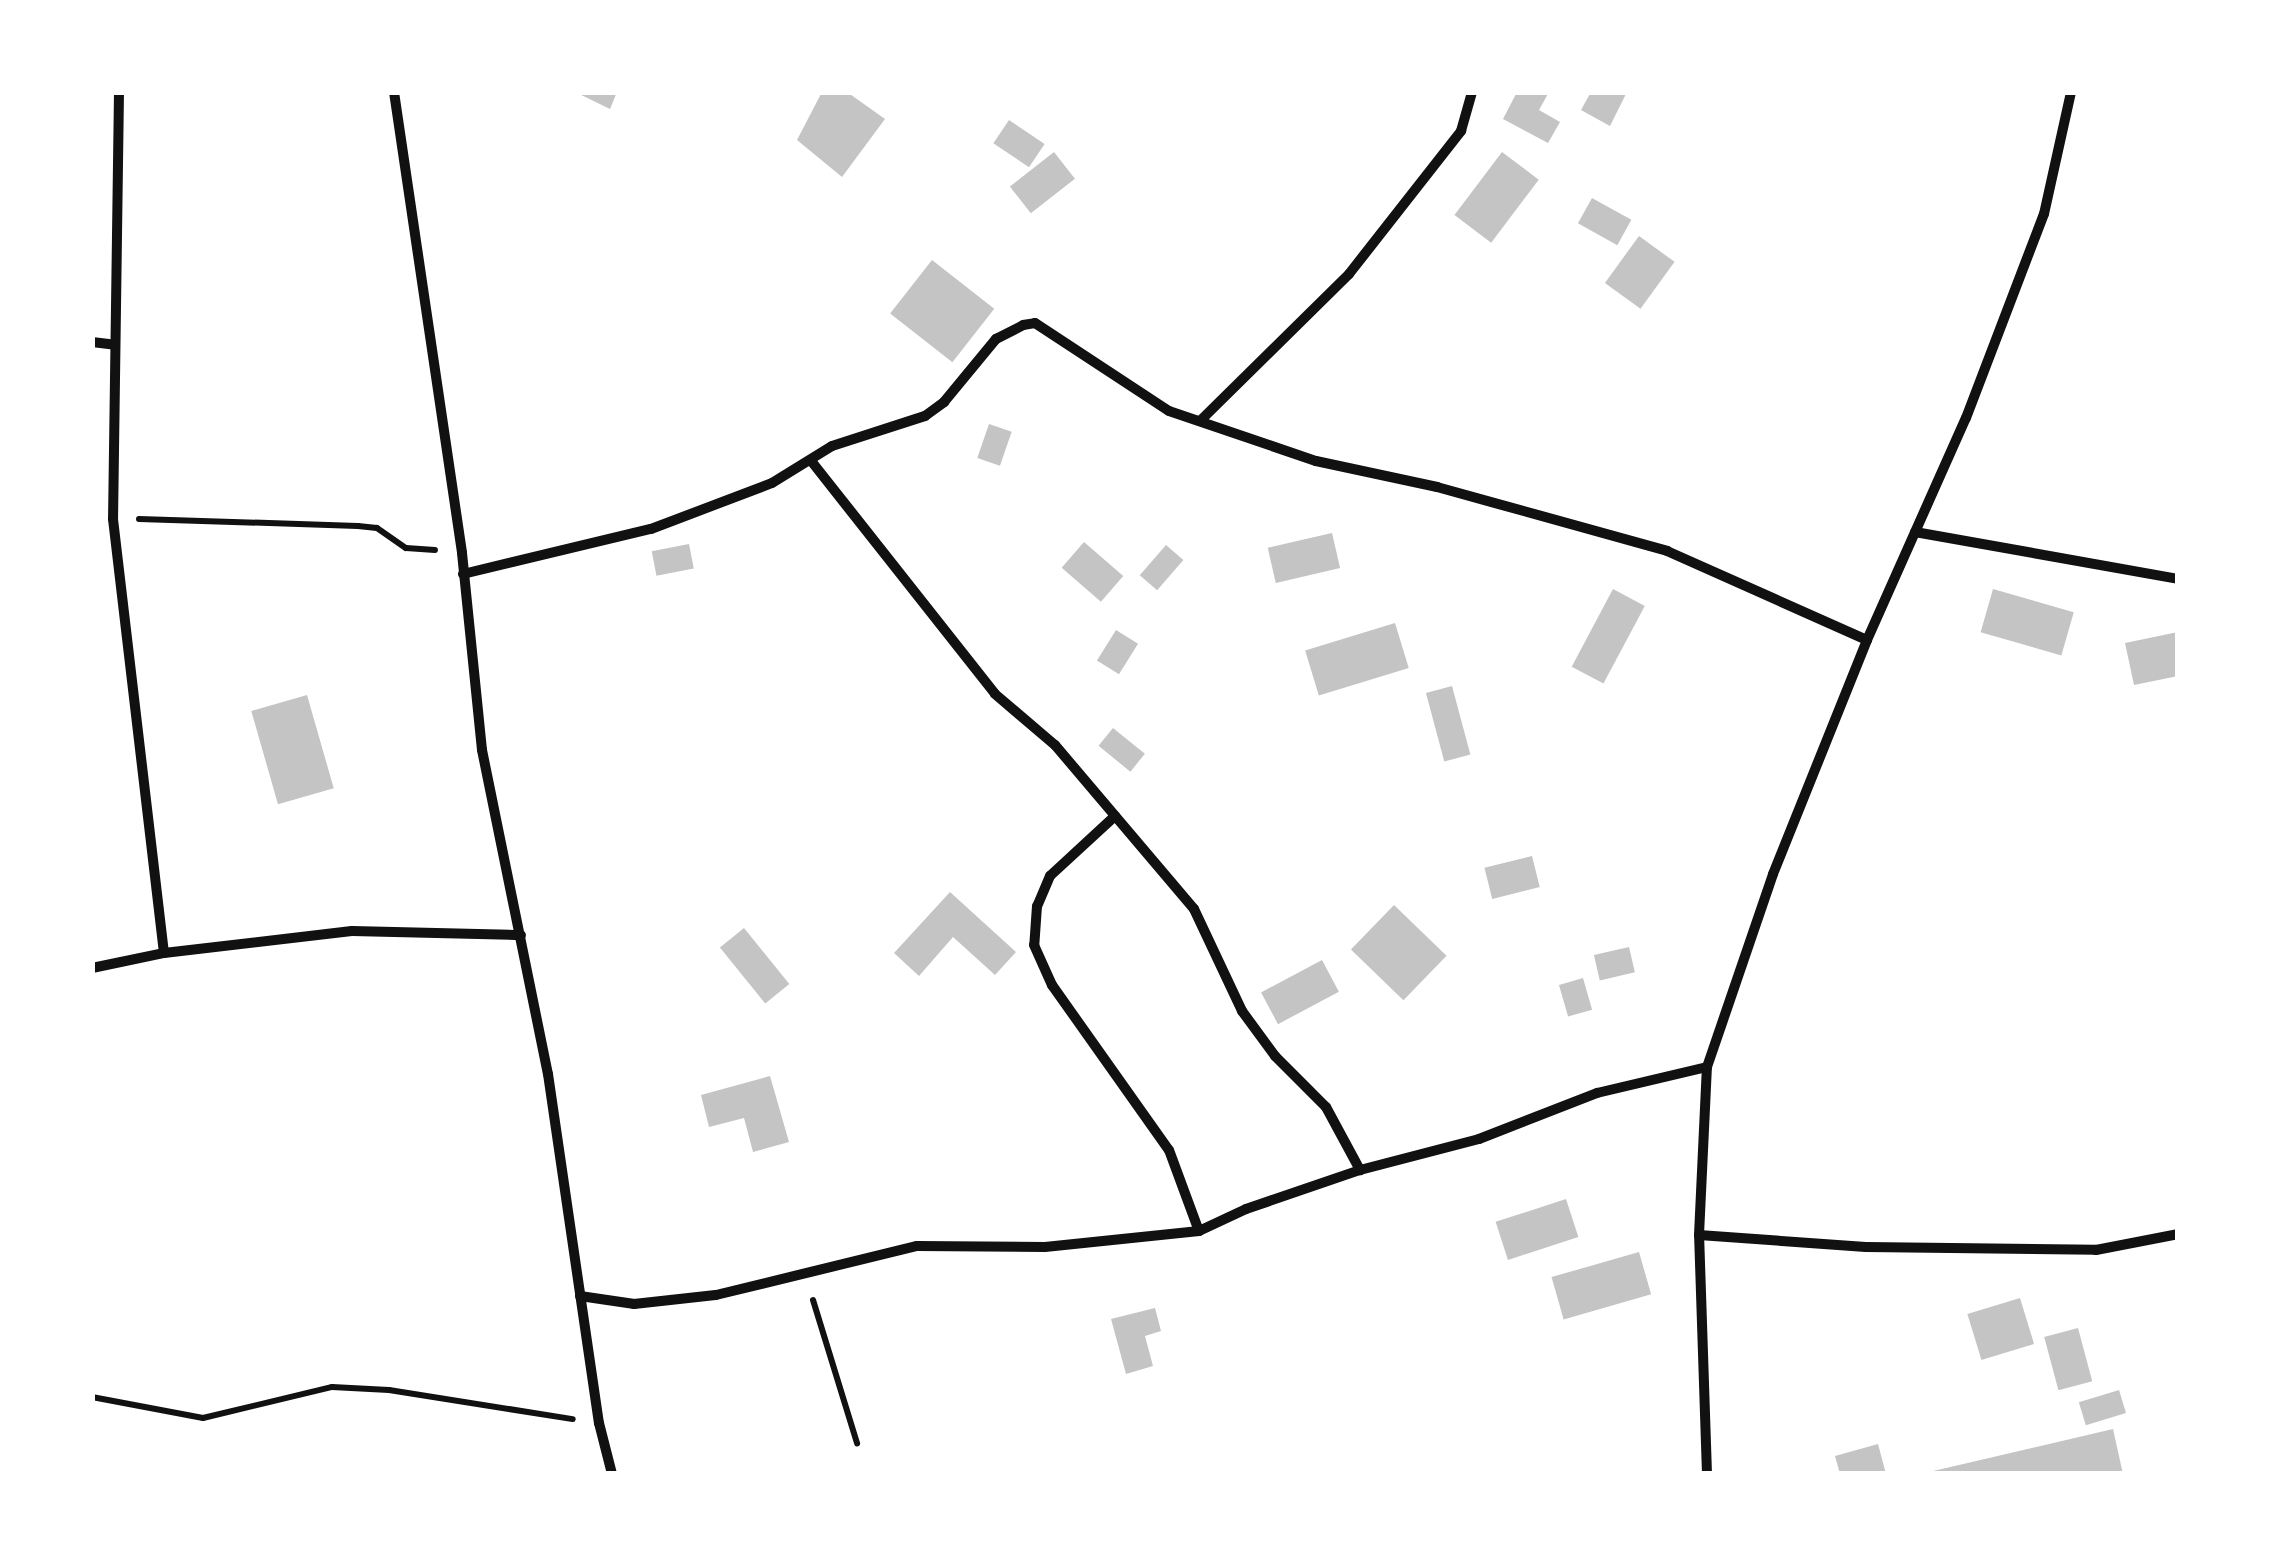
<!DOCTYPE html>
<style>
body{margin:0}
#map{position:relative;width:2270px;height:1566px;overflow:hidden;background:#fff;font-family:"Noto Sans",sans-serif}
div>[style]{position:absolute}
[style*='--x']{left:calc(var(--x)*1px);top:calc(var(--y)*1px);width:calc(var(--w)*1px);rotate:calc(var(--a)*1deg)}
.building>*{inset:0;background:#c4c4c4;transform-origin:0 0}
.path>*{height:6px;margin:-3px;padding:0 3px;transform-origin:3px;border-radius:3px;background:#111}
.minor>*{height:10px;margin:-5px;padding:0 5px;transform-origin:5px;border-radius:5px;background:#111}
span{translate:-50% -50%;white-space:nowrap;text-align:center;line-height:1.15;-webkit-text-stroke:10px #fff;paint-order:stroke}
.frame{position:absolute;inset:0;border:95px solid #fff;pointer-events:none}
</style>
<div id="map">
<div class="building">
<div style="clip-path:polygon(575px 92px,617px 92px,610px 109px)"></div>
<div style="clip-path:polygon(822px 92px,847px 92px,885px 119px,842px 177px,797px 140px)"></div>
<div style="clip-path:polygon(1517px 92px,1549px 92px,1539px 110px,1560px 122px,1548px 143px,1503px 119px)"></div>
<div style="clip-path:polygon(1591px 92px,1627px 92px,1610px 126px,1581px 110px)"></div>
<div style="left:1009px;top:120px;width:43px;height:28px;rotate:34deg"></div>
<div style="left:1054px;top:152px;width:34px;height:56px;rotate:52deg"></div>
<div style="left:1502px;top:152px;width:46px;height:79px;rotate:37deg"></div>
<div style="left:1592px;top:198px;width:45px;height:29px;rotate:29deg"></div>
<div style="left:1639px;top:236px;width:44px;height:58px;rotate:36deg"></div>
<div style="left:932px;top:260px;width:79px;height:68px;rotate:38deg"></div>
<div style="left:989px;top:424px;width:24px;height:36px;rotate:19deg"></div>
<div style="left:1332px;top:533px;width:36px;height:66px;rotate:77deg"></div>
<div style="left:1084px;top:542px;width:52px;height:34px;rotate:41deg"></div>
<div style="left:689px;top:544px;width:25px;height:38px;rotate:79deg"></div>
<div style="left:1166px;top:545px;width:23px;height:40px;rotate:41deg"></div>
<div style="left:1613px;top:589px;width:36px;height:88px;rotate:28deg"></div>
<div style="left:1993px;top:589px;width:84px;height:45px;rotate:16deg"></div>
<div style="left:1395px;top:623px;width:47px;height:94px;rotate:73deg"></div>
<div style="left:1116px;top:630px;width:26px;height:36px;rotate:32deg"></div>
<div style="clip-path:polygon(2178px 632px,2178px 676px,2134px 685px,2125px 643px)"></div>
<div style="left:1452px;top:686px;width:71px;height:27px;rotate:75deg"></div>
<div style="left:307px;top:695px;width:97px;height:58px;rotate:74deg"></div>
<div style="left:1113px;top:728px;width:41px;height:23px;rotate:39deg"></div>
<div style="left:1532px;top:856px;width:32px;height:49px;rotate:76deg"></div>
<div style="clip-path:polygon(950px 892px,1016px 952px,995px 975px,953px 937px,919px 976px,894px 953px)"></div>
<div style="left:1394px;top:905px;width:73px;height:62px;rotate:44deg"></div>
<div style="left:744px;top:928px;width:72px;height:31px;rotate:51deg"></div>
<div style="left:1629px;top:947px;width:26px;height:36px;rotate:77deg"></div>
<div style="left:1322px;top:960px;width:36px;height:69px;rotate:62deg"></div>
<div style="left:1583px;top:978px;width:33px;height:25px;rotate:74deg"></div>
<div style="clip-path:polygon(770px 1076px,789px 1142px,753px 1152px,744px 1118px,709px 1127px,701px 1095px)"></div>
<div style="left:1566px;top:1199px;width:40px;height:74px;rotate:72deg"></div>
<div style="left:1639px;top:1252px;width:44px;height:91px;rotate:74deg"></div>
<div style="left:2020px;top:1298px;width:48px;height:55px;rotate:73deg"></div>
<div style="clip-path:polygon(1155px 1308px,1161px 1331px,1145px 1336px,1153px 1366px,1126px 1374px,1111px 1319px)"></div>
<div style="left:2078px;top:1328px;width:55px;height:35px;rotate:75deg"></div>
<div style="left:2119px;top:1390px;width:24px;height:42px;rotate:73deg"></div>
<div style="clip-path:polygon(2113px 1429px,2123px 1474px,1929px 1474px,1929px 1472px)"></div>
<div style="clip-path:polygon(1878px 1444px,1886px 1474px,1840px 1474px,1835px 1456px)"></div>
</div>
<div class="path">
<div style="--x:139;--y:519;--w:219;--a:1.8"></div>
<div style="--x:358;--y:526;--w:19;--a:6"></div>
<div style="--x:377;--y:528;--w:35;--a:35"></div>
<div style="--x:406;--y:548;--w:29;--a:4"></div>
<div style="--x:813;--y:1300;--w:150;--a:72.9"></div>
<div style="--x:92;--y:1397;--w:113;--a:10.7"></div>
<div style="--x:203;--y:1418;--w:133;--a:-13.5"></div>
<div style="--x:332;--y:1387;--w:57;--a:3"></div>
<div style="--x:389;--y:1390;--w:186;--a:9"></div>
</div>
<div class="minor">
<div style="--x:119;--y:92;--w:427;--a:90.8"></div>
<div style="--x:113;--y:519;--w:437;--a:83.3"></div>
<div style="--x:394;--y:92;--w:466;--a:81.6"></div>
<div style="--x:462;--y:553;--w:198;--a:84.2"></div>
<div style="--x:482;--y:750;--w:331;--a:78.5"></div>
<div style="--x:548;--y:1074;--w:353;--a:81.7"></div>
<div style="--x:599;--y:1423;--w:53;--a:75.7"></div>
<div style="--x:92;--y:342;--w:23;--a:7"></div>
<div style="--x:1201;--y:420;--w:208;--a:-44.6"></div>
<div style="--x:1349;--y:274;--w:182;--a:-51.9"></div>
<div style="--x:1461;--y:131;--w:41;--a:-74.2"></div>
<div style="--x:812;--y:462;--w:295;--a:51.7"></div>
<div style="--x:995;--y:694;--w:79;--a:40.4"></div>
<div style="--x:1055;--y:745;--w:215;--a:49.7"></div>
<div style="--x:1194;--y:909;--w:113;--a:64.8"></div>
<div style="--x:1242;--y:1011;--w:56;--a:53.7"></div>
<div style="--x:1275;--y:1056;--w:72;--a:45"></div>
<div style="--x:1326;--y:1107;--w:72;--a:61.6"></div>
<div style="--x:1915;--y:532;--w:267;--a:10.1"></div>
<div style="--x:463;--y:574;--w:193;--a:-13.5"></div>
<div style="--x:651;--y:529;--w:129;--a:-20.8"></div>
<div style="--x:772;--y:483;--w:70;--a:-31.7"></div>
<div style="--x:832;--y:446;--w:98;--a:-17.9"></div>
<div style="--x:925;--y:416;--w:24;--a:-36"></div>
<div style="--x:944;--y:402;--w:82;--a:-50.5"></div>
<div style="--x:996;--y:339;--w:30;--a:-27"></div>
<div style="--x:1023;--y:325;--w:12;--a:-9"></div>
<div style="--x:1035;--y:323;--w:160;--a:33.3"></div>
<div style="--x:1169;--y:411;--w:155;--a:18.8"></div>
<div style="--x:1316;--y:461;--w:124;--a:12.1"></div>
<div style="--x:1437;--y:487;--w:239;--a:15.5"></div>
<div style="--x:1667;--y:551;--w:219;--a:24"></div>
<div style="--x:1115;--y:816;--w:88;--a:137.3"></div>
<div style="--x:1050;--y:876;--w:33;--a:113"></div>
<div style="--x:1037;--y:906;--w:39;--a:94"></div>
<div style="--x:1034;--y:945;--w:44;--a:65.8"></div>
<div style="--x:1052;--y:985;--w:202;--a:54.7"></div>
<div style="--x:1169;--y:1150;--w:86;--a:69.7"></div>
<div style="--x:92;--y:968;--w:74;--a:-11.8"></div>
<div style="--x:164;--y:953;--w:189;--a:-6.7"></div>
<div style="--x:352;--y:931;--w:169;--a:1.4"></div>
<div style="--x:1699;--y:1235;--w:167;--a:4.1"></div>
<div style="--x:1866;--y:1247;--w:230;--a:0.7"></div>
<div style="--x:2096;--y:1250;--w:84;--a:-11"></div>
<div style="--x:580;--y:1296;--w:55;--a:8.4"></div>
<div style="--x:634;--y:1304;--w:82;--a:-6.3"></div>
<div style="--x:716;--y:1295;--w:207;--a:-13.7"></div>
<div style="--x:917;--y:1246;--w:128;--a:0.4"></div>
<div style="--x:1045;--y:1247;--w:155;--a:-5.9"></div>
<div style="--x:1199;--y:1231;--w:52;--a:-25.1"></div>
<div style="--x:1246;--y:1209;--w:120;--a:-18.9"></div>
<div style="--x:1360;--y:1170;--w:123;--a:-14.6"></div>
<div style="--x:1479;--y:1139;--w:127;--a:-21.3"></div>
<div style="--x:1597;--y:1093;--w:113;--a:-13.3"></div>
<div style="--x:1707;--y:1474;--w:239;--a:-91.9"></div>
<div style="--x:1699;--y:1235;--w:168;--a:-87.3"></div>
<div style="--x:1707;--y:1067;--w:204;--a:-71.1"></div>
<div style="--x:1773;--y:874;--w:252;--a:-68.1"></div>
<div style="--x:1867;--y:640;--w:243;--a:-66"></div>
<div style="--x:1966;--y:418;--w:218;--a:-69.1"></div>
<div style="--x:2044;--y:214;--w:125;--a:-77.5"></div>
</div>
<div class="frame"></div>
</div>
